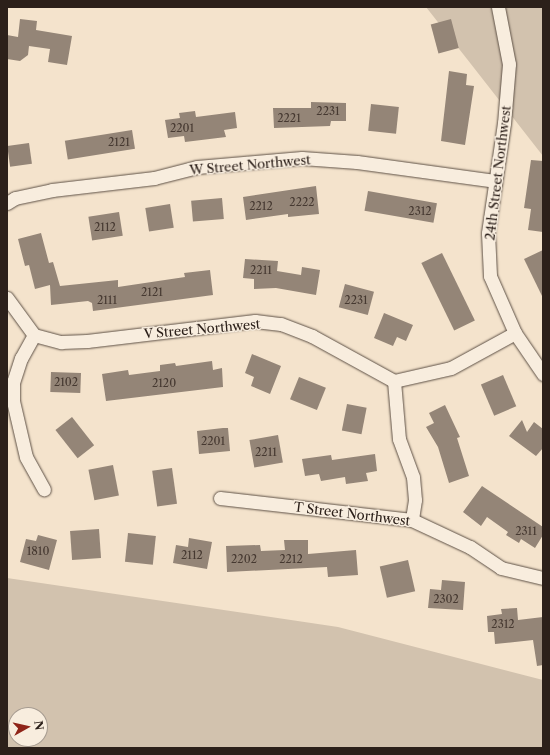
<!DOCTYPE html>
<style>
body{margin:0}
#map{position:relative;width:550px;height:755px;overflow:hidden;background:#f4e3cc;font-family:"Libre Caslon Text",serif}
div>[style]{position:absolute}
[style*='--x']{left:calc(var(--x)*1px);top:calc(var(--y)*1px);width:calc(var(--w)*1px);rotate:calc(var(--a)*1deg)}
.green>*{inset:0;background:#d2c2ae}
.building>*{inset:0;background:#948577;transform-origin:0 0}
.roads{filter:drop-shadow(0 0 1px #5e5146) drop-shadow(0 0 1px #5e5146)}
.street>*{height:13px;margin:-6.5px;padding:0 6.5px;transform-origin:6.5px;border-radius:6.5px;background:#f8edde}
span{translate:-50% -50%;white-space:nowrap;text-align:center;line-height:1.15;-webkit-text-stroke:3px #f8edde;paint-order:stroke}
.number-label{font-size:11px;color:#463931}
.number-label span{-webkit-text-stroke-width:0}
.street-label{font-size:13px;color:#2c201a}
.frame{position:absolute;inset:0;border:8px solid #2c201a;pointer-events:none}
.north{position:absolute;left:8px;top:707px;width:40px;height:40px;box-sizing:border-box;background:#f8edde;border:1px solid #a69b90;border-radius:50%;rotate:82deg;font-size:11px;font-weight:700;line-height:16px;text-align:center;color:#2c201a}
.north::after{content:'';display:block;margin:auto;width:14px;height:18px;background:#8f2418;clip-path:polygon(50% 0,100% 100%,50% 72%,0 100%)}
</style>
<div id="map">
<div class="green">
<div style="clip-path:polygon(426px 7px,543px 7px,543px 156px,467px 59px)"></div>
<div style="clip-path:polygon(evenodd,7px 578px,338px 627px,543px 680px,543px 748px,7px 748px,7px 578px,16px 715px,40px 715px,40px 739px,16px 739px,16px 715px)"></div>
</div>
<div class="building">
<div style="clip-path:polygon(20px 19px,37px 21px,36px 30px,72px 36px,67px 65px,48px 62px,50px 49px,29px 46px,28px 55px,20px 61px,7px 59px,7px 35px,18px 37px)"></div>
<div style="left:451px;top:19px;width:30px;height:21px;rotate:75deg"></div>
<div style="clip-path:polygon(449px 71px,467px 74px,466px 85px,474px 86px,465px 145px,441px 141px)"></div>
<div style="clip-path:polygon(311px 102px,346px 103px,346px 121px,331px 121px,330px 126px,274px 128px,273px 108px,311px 108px)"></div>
<div style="left:371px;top:104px;width:28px;height:27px;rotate:6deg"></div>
<div style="clip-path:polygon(195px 111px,196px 117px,235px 112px,237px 128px,224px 130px,226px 137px,185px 142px,184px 136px,168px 138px,165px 120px,180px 118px,179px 113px)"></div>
<div style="left:132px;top:130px;width:19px;height:68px;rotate:81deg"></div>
<div style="left:29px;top:143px;width:21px;height:22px;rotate:82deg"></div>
<div style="clip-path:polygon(531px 160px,543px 161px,543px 232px,528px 230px,531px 209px,524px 208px)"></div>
<div style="clip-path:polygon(316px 186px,319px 214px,288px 217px,288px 214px,246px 220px,243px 197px)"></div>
<div style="left:368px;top:191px;width:70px;height:20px;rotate:10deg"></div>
<div style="left:222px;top:198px;width:21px;height:31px;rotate:85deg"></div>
<div style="left:170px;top:204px;width:24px;height:25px;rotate:81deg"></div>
<div style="left:119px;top:212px;width:24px;height:31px;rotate:81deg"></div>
<div style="clip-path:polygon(41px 233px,49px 263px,53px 262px,60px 286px,118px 280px,118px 287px,185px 277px,184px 273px,210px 270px,213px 295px,93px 311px,92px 303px,88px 301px,51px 305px,50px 285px,35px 289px,29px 265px,25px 266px,18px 239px)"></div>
<div style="clip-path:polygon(543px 250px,543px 298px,524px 259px)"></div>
<div style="left:442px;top:253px;width:75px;height:23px;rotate:64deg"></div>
<div style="clip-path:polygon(245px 259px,278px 261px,277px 271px,301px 275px,302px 267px,320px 270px,316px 295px,276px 288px,254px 289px,254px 279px,243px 278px)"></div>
<div style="left:345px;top:284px;width:30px;height:24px;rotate:15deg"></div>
<div style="clip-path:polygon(384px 313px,413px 325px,406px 341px,397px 337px,393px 346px,374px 338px)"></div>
<div style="clip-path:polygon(252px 354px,281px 366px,270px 394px,251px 386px,254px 377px,245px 373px)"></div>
<div style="clip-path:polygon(212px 361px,213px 370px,222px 368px,223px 387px,106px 401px,102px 374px,128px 370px,129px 375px,160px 371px,160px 365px,175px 363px,176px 366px)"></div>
<div style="left:51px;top:372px;width:30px;height:20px;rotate:2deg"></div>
<div style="left:503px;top:375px;width:34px;height:24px;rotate:67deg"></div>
<div style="left:299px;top:377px;width:29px;height:24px;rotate:22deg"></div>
<div style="left:347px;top:404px;width:20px;height:27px;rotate:11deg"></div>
<div style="clip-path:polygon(445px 405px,460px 437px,457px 438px,469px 476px,449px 483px,438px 447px,426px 427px,434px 423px,429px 413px)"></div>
<div style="left:72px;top:417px;width:36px;height:21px;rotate:52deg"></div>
<div style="clip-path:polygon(522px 420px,527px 432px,534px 422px,543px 429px,543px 448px,536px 456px,509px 436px)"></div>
<div style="clip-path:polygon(223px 428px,228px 428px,230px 451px,199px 454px,197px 431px)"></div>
<div style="left:278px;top:435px;width:28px;height:29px;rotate:80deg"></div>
<div style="clip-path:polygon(375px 454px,377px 471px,366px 473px,368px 481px,346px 484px,345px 477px,321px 481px,319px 474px,305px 476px,302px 459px,331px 455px,332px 460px)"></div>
<div style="left:113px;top:465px;width:31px;height:25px;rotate:79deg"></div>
<div style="left:172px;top:468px;width:36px;height:20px;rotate:82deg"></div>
<div style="clip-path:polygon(482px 486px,543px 527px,543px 535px,535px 548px,521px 539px,519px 543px,506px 535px,508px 532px,487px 517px,481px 526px,463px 512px)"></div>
<div style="left:99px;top:529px;width:29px;height:29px;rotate:86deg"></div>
<div style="left:128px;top:533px;width:28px;height:29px;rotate:6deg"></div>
<div style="clip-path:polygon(38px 535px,57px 540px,49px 570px,20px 562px,26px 539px,36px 541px)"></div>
<div style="clip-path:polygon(189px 538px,212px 542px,207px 569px,173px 563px,176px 545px,188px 547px)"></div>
<div style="clip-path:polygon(284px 540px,308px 540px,308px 554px,356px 550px,358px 575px,328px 577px,327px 567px,227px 572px,226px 546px,260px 545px,261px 551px,285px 550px)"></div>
<div style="left:408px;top:560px;width:32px;height:29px;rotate:77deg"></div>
<div style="clip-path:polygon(442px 580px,465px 582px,463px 610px,428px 608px,430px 589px,441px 590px)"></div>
<div style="clip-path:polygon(517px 608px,518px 620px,543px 617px,543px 665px,537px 666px,533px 640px,495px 644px,494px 632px,488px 632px,487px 616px,502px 614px,501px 609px)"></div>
</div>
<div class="roads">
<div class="street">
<div style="--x:498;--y:7;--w:58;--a:79.1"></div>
<div style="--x:509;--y:64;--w:59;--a:94.8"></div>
<div style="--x:504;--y:123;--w:111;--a:98.3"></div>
<div style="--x:488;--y:233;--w:43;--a:87.3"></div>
<div style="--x:490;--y:276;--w:62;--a:66.3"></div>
<div style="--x:515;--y:333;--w:50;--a:55.7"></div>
<div style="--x:7;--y:203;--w:9;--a:-32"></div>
<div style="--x:15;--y:198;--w:38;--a:-12"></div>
<div style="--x:52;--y:190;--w:103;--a:-6.7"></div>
<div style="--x:154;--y:178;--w:44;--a:-14.3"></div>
<div style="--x:197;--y:167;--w:105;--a:-4.9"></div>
<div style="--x:302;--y:158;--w:55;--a:4.2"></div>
<div style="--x:357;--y:162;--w:139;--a:7.8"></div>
<div style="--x:7;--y:298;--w:46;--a:53.9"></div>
<div style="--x:34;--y:335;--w:26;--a:119"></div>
<div style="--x:21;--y:358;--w:25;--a:108"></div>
<div style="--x:13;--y:382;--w:19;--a:90"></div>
<div style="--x:13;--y:401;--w:57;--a:76.9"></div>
<div style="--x:26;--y:457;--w:37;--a:61"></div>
<div style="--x:34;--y:335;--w:28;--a:15"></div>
<div style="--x:61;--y:342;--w:26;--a:-2"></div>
<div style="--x:87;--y:341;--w:169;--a:-6.8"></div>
<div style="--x:255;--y:321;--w:26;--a:7"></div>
<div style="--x:281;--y:324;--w:33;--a:21"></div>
<div style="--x:312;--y:336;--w:94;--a:28.8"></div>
<div style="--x:394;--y:381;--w:58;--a:-12.8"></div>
<div style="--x:451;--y:368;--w:73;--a:-28.7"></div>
<div style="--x:394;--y:381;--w:58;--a:85.1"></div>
<div style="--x:399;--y:439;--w:40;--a:69.8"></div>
<div style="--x:413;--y:477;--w:23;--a:85"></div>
<div style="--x:415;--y:500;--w:20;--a:99"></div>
<div style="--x:220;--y:498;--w:193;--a:6.5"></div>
<div style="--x:412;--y:520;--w:64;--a:25"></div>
<div style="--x:470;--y:547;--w:37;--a:34"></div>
<div style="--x:501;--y:568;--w:43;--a:13.4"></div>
</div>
</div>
<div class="number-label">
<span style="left:328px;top:111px">2231</span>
<span style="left:289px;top:118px">2221</span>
<span style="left:182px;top:128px">2201</span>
<span style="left:119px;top:142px">2121</span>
<span style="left:302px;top:202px">2222</span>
<span style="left:261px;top:206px">2212</span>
<span style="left:420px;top:211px">2312</span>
<span style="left:105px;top:227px">2112</span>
<span style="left:261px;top:270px">2211</span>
<span style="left:152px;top:292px">2121</span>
<span style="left:107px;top:300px">2111</span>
<span style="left:356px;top:300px">2231</span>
<span style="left:66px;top:382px">2102</span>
<span style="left:164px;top:383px">2120</span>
<span style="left:213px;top:441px">2201</span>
<span style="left:266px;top:452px">2211</span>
<span style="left:526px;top:531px">2311</span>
<span style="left:38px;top:551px">1810</span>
<span style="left:192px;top:555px">2112</span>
<span style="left:244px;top:559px">2202</span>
<span style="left:291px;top:559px">2212</span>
<span style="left:446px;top:599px">2302</span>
<span style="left:503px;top:624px">2312</span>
</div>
<div class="street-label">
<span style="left:250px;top:165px;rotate:-5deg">W Street Northwest</span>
<span style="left:498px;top:173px;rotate:-83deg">24th Street Northwest</span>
<span style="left:202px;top:329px;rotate:-5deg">V Street Northwest</span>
<span style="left:352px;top:514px;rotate:7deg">T Street Northwest</span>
</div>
<div class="frame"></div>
<div class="north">N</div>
</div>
